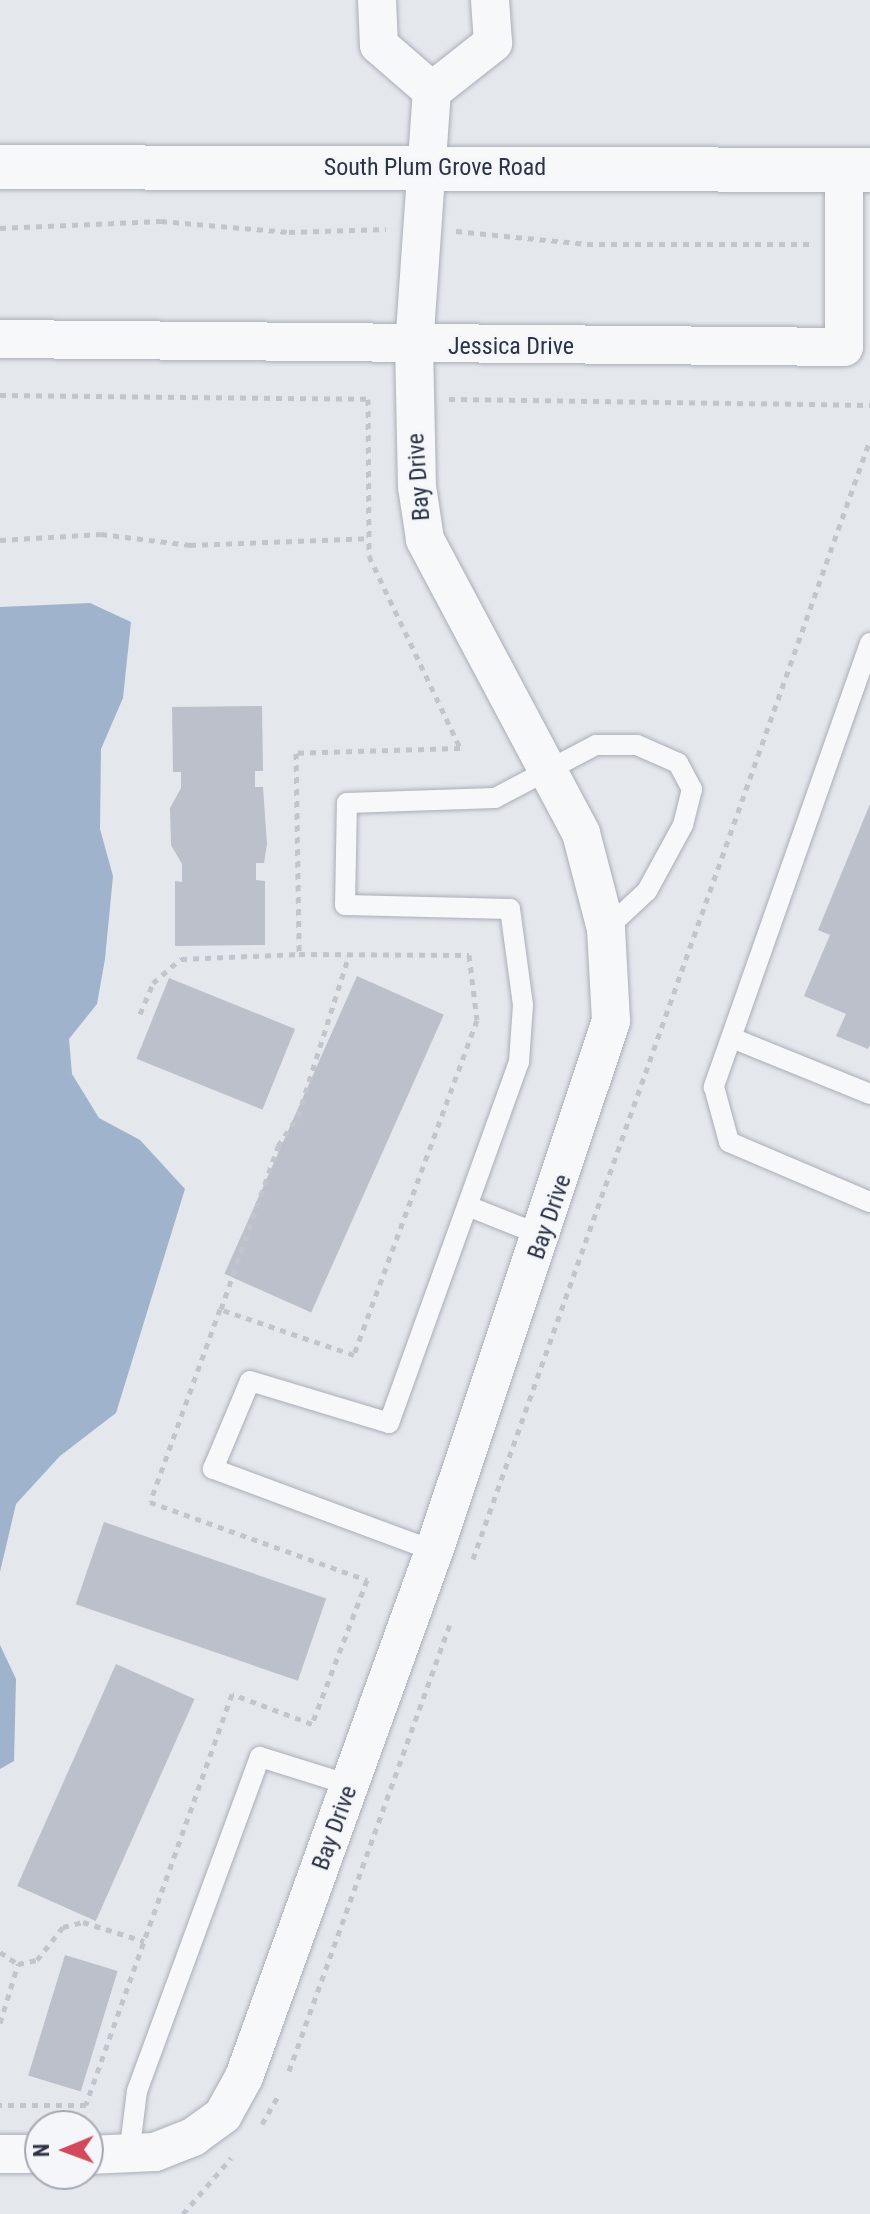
<!DOCTYPE html>
<style>
body{margin:0}
#map{position:relative;width:870px;height:2214px;overflow:hidden;background:#e4e7ec;font-family:"Roboto Condensed",sans-serif}
div>[style]{position:absolute}
[style*='--x']{left:calc(var(--x)*1px);top:calc(var(--y)*1px);width:calc(var(--w)*1px);rotate:calc(var(--a)*1deg)}
.water>*{inset:0;background:#9fb4cc}
.building>*{inset:0;background:#bbc0ca;transform-origin:0 0}
.path>*{height:5px;margin-top:-2.5px;transform-origin:0;background:repeating-linear-gradient(90deg,#c2c5cb 0 6px,transparent 0 12px)}
.roads{filter:drop-shadow(0 0 2px #a9aeb7) drop-shadow(0 0 2px #a9aeb7)}
.service>*{height:20px;margin:-10px;padding:0 10px;transform-origin:10px;border-radius:10px;background:#f7f8fa}
.minor>*{height:38px;margin:-19px;padding:0 19px;transform-origin:19px;border-radius:19px;background:#f7f8fa}
.tertiary>*{height:44px;margin:-22px;padding:0 22px;transform-origin:22px;border-radius:22px;background:#f7f8fa}
span{translate:-50% -50%;white-space:nowrap;text-align:center;line-height:1.15;-webkit-text-stroke:6px #f4f6f9;paint-order:stroke}
.street-label{font-size:24px;color:#2b3445}
.north{position:absolute;left:24px;top:2110px;width:80px;height:80px;box-sizing:border-box;background:#f4f6f9;border:2px solid #a4a8b1;border-radius:50%;rotate:269deg;font-size:22px;font-weight:700;line-height:32px;text-align:center;color:#2b3445}
.north::after{content:'';display:block;margin:auto;width:28px;height:36px;background:#d1495b;clip-path:polygon(50% 0,100% 100%,50% 72%,0 100%)}
</style>
<div id="map">
<div class="water">
<div style="clip-path:polygon(90px 603px,131px 622px,123px 698px,101px 749px,100px 829px,113px 876px,105px 959px,97px 1004px,69px 1039px,72px 1074px,99px 1118px,140px 1140px,185px 1189px,116px 1413px,60px 1456px,16px 1504px,0 1572px,0 607px)"></div>
<div style="clip-path:polygon(0 1645px,16px 1679px,14px 1761px,0 1769px)"></div>
</div>
<div class="building">
<div style="clip-path:polygon(262px 706px,263px 771px,255px 771px,255px 787px,263px 787px,267px 844px,264px 863px,256px 863px,256px 880px,265px 881px,265px 945px,175px 946px,175px 881px,182px 882px,182px 864px,171px 845px,170px 808px,181px 788px,181px 772px,173px 772px,172px 707px)"></div>
<div style="clip-path:polygon(870px 804px,870px 1045px,868px 1049px,836px 1036px,846px 1014px,804px 996px,830px 935px,818px 930px)"></div>
<div style="left:357px;top:976px;width:95px;height:326px;rotate:24deg"></div>
<div style="left:169px;top:978px;width:136px;height:87px;rotate:22deg"></div>
<div style="left:104px;top:1522px;width:235px;height:87px;rotate:19deg"></div>
<div style="left:116px;top:1664px;width:86px;height:243px;rotate:24deg"></div>
<div style="left:65px;top:1955px;width:55px;height:126px;rotate:17deg"></div>
</div>
<div class="path">
<div style="--x:0;--y:228;--w:161;--a:-2.5"></div>
<div style="--x:161;--y:221;--w:128;--a:4.9"></div>
<div style="--x:289;--y:232;--w:97;--a:-1.8"></div>
<div style="--x:456;--y:231;--w:132;--a:5.7"></div>
<div style="--x:587;--y:244;--w:222;--a:0"></div>
<div style="--x:0;--y:395;--w:368;--a:0.6"></div>
<div style="--x:368;--y:399;--w:157;--a:89.6"></div>
<div style="--x:369;--y:556;--w:212;--a:64.6"></div>
<div style="--x:460;--y:748;--w:164;--a:178.3"></div>
<div style="--x:296;--y:753;--w:201;--a:89.1"></div>
<div style="--x:299;--y:954;--w:170;--a:0.3"></div>
<div style="--x:469;--y:955;--w:65;--a:83"></div>
<div style="--x:477;--y:1020;--w:357;--a:110.2"></div>
<div style="--x:354;--y:1355;--w:142;--a:-161.1"></div>
<div style="--x:220;--y:1309;--w:205;--a:109.9"></div>
<div style="--x:150;--y:1502;--w:231;--a:19.8"></div>
<div style="--x:367;--y:1580;--w:154;--a:110.9"></div>
<div style="--x:312;--y:1724;--w:85;--a:-159.4"></div>
<div style="--x:232;--y:1694;--w:436;--a:109.6"></div>
<div style="--x:86;--y:2105;--w:86;--a:180"></div>
<div style="--x:449;--y:399;--w:421;--a:0.8"></div>
<div style="--x:0;--y:540;--w:101;--a:-3.4"></div>
<div style="--x:101;--y:534;--w:90;--a:7"></div>
<div style="--x:190;--y:545;--w:179;--a:-2.2"></div>
<div style="--x:140;--y:1014;--w:34;--a:-67"></div>
<div style="--x:153;--y:983;--w:37;--a:-41"></div>
<div style="--x:181;--y:959;--w:118;--a:-2.4"></div>
<div style="--x:221;--y:1309;--w:173;--a:-70.7"></div>
<div style="--x:278;--y:1146;--w:36;--a:-56"></div>
<div style="--x:298;--y:1116;--w:169;--a:-72.4"></div>
<div style="--x:473;--y:1559;--w:1187;--a:-70.47"></div>
<div style="--x:0;--y:1952;--w:22;--a:34"></div>
<div style="--x:18;--y:1964;--w:19;--a:-12"></div>
<div style="--x:37;--y:1960;--w:42;--a:-51.8"></div>
<div style="--x:63;--y:1927;--w:21;--a:-14"></div>
<div style="--x:83;--y:1922;--w:64;--a:17.3"></div>
<div style="--x:0;--y:2023;--w:62;--a:-73"></div>
<div style="--x:289;--y:2071;--w:478;--a:-70.2"></div>
<div style="--x:262;--y:2124;--w:34;--a:-60"></div>
<div style="--x:183;--y:2214;--w:74;--a:-49.4"></div>
</div>
<div class="roads">
<div class="service">
<div style="--x:870;--y:643;--w:471;--a:109.4"></div>
<div style="--x:714;--y:1087;--w:57;--a:74.7"></div>
<div style="--x:729;--y:1142;--w:153;--a:23.1"></div>
<div style="--x:732;--y:1038;--w:149;--a:22.1"></div>
<div style="--x:470;--y:1207;--w:79;--a:21.7"></div>
<div style="--x:434;--y:1551;--w:236;--a:-159.6"></div>
<div style="--x:213;--y:1469;--w:95;--a:-67.2"></div>
<div style="--x:250;--y:1381;--w:145;--a:16.8"></div>
<div style="--x:389;--y:1423;--w:384;--a:-70.2"></div>
<div style="--x:519;--y:1062;--w:57;--a:-86"></div>
<div style="--x:523;--y:1005;--w:97;--a:-97.7"></div>
<div style="--x:510;--y:909;--w:165;--a:-178.6"></div>
<div style="--x:345;--y:905;--w:102;--a:-88.9"></div>
<div style="--x:347;--y:803;--w:148;--a:-1.9"></div>
<div style="--x:495;--y:798;--w:114;--a:-27.7"></div>
<div style="--x:596;--y:745;--w:41;--a:0"></div>
<div style="--x:637;--y:745;--w:45;--a:23.7"></div>
<div style="--x:678;--y:763;--w:30;--a:62"></div>
<div style="--x:692;--y:789;--w:37;--a:104"></div>
<div style="--x:683;--y:825;--w:75;--a:118.6"></div>
<div style="--x:647;--y:891;--w:56;--a:137.2"></div>
<div style="--x:129;--y:2155;--w:64;--a:-82.9"></div>
<div style="--x:137;--y:2091;--w:356;--a:-69.8"></div>
<div style="--x:260;--y:1757;--w:94;--a:17.3"></div>
</div>
<div class="minor">
<div style="--x:377;--y:0;--w:45;--a:87.5"></div>
<div style="--x:379;--y:45;--w:70;--a:41"></div>
<div style="--x:0;--y:339;--w:844;--a:0.54"></div>
<div style="--x:844;--y:347;--w:178;--a:-90"></div>
<div style="--x:0;--y:2154;--w:40;--a:0"></div>
<div style="--x:88;--y:2155;--w:67;--a:-2.6"></div>
<div style="--x:155;--y:2152;--w:41;--a:-21.5"></div>
<div style="--x:193;--y:2137;--w:37;--a:-36"></div>
<div style="--x:223;--y:2115;--w:43;--a:-61.1"></div>
<div style="--x:244;--y:2077;--w:559;--a:-70.14"></div>
<div style="--x:434;--y:1551;--w:559;--a:-71.53"></div>
<div style="--x:611;--y:1021;--w:92;--a:-93.1"></div>
<div style="--x:606;--y:929;--w:99;--a:-104.6"></div>
<div style="--x:581;--y:833;--w:333;--a:-118"></div>
<div style="--x:425;--y:539;--w:53;--a:-98.7"></div>
<div style="--x:417;--y:487;--w:140;--a:-91.2"></div>
<div style="--x:414;--y:347;--w:257;--a:-86"></div>
<div style="--x:432;--y:91;--w:78;--a:-38.2"></div>
<div style="--x:493;--y:43;--w:43;--a:-94"></div>
</div>
<div class="tertiary">
<div style="--x:0;--y:167;--w:870;--a:0.2"></div>
</div>
</div>
<div class="street-label">
<span style="left:435px;top:168px">South Plum Grove Road</span>
<span style="left:511px;top:347px">Jessica Drive</span>
<span style="left:419px;top:477px;rotate:-94deg">Bay Drive</span>
<span style="left:550px;top:1217px;rotate:-71deg">Bay Drive</span>
<span style="left:335px;top:1828px;rotate:-70deg">Bay Drive</span>
</div>
<div class="north">N</div>
</div>
